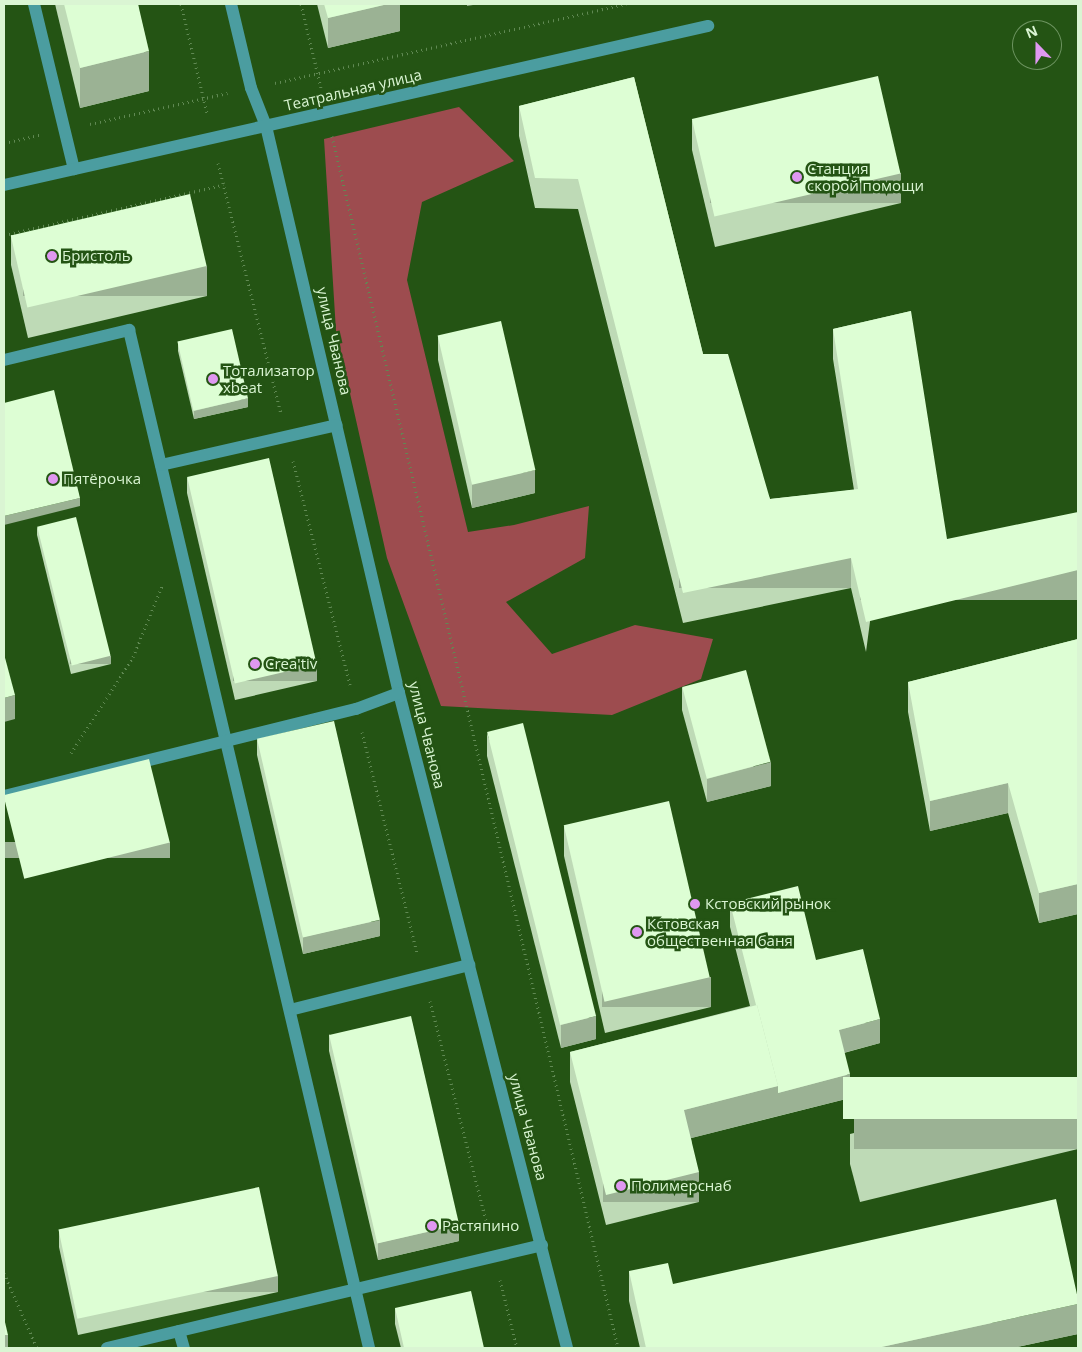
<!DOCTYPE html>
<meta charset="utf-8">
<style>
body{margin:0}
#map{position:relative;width:1082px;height:1352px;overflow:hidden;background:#245414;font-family:"Open Sans",sans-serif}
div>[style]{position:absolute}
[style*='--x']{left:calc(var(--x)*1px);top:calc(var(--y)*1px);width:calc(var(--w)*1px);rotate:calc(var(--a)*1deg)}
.green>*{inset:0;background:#9d4c4f}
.path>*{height:3px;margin-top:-1.5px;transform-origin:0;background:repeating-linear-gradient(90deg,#608953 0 1px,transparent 0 5px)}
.minor>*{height:12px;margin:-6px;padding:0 6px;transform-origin:6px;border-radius:6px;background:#4b9da0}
.wall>*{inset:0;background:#bedab6}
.shaded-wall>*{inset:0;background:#9bb294;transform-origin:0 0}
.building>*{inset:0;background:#ddfed4;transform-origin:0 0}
.dots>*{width:14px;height:14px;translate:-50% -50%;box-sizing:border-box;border:2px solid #245414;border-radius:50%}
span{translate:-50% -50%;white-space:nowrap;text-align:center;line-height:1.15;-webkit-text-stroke:5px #245414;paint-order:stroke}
.street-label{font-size:15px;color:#daf5d3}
.poi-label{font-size:15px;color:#daf5d3}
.left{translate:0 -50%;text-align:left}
.frame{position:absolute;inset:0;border:5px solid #daf5d3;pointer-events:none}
.north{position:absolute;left:1012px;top:20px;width:50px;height:50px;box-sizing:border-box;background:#245414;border:1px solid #6d9460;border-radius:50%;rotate:338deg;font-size:14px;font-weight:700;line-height:20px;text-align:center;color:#daf5d3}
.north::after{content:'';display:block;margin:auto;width:18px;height:22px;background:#df98f1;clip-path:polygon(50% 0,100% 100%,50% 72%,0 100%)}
</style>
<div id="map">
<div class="green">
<div style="clip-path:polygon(459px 107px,514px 161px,422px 202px,407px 280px,468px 532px,514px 525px,589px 506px,585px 558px,506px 602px,552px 654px,635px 625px,713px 639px,701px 679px,612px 715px,441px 706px,387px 558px,336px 331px,324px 139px)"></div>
</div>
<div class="path">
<div style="--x:181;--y:4;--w:112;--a:76.6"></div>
<div style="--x:301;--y:4;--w:86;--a:76.6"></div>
<div style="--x:275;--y:83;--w:360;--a:-12.7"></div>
<div style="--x:90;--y:124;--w:141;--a:-12.7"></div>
<div style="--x:332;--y:136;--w:1245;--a:76.72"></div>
<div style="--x:4;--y:143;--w:37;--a:-13"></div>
<div style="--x:218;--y:163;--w:258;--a:75.9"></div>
<div style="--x:4;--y:235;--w:225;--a:-12.9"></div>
<div style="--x:293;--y:461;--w:231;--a:75.7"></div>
<div style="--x:362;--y:732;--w:227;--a:76"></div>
<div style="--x:71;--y:753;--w:114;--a:-57.1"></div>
<div style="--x:133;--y:657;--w:77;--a:-67.8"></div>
<div style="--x:430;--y:1001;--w:239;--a:75.7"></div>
<div style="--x:4;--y:1273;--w:82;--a:66.3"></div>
<div style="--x:500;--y:1280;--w:70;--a:76"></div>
</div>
<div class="minor">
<div style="--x:34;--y:4;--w:170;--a:76.4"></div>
<div style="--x:231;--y:4;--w:86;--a:76.6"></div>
<div style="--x:251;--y:88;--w:41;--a:68.5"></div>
<div style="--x:266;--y:126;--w:582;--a:76.8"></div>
<div style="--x:399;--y:693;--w:676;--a:75.61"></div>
<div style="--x:4;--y:185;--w:722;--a:-12.73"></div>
<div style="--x:4;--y:360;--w:129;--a:-13.5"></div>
<div style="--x:129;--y:330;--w:1046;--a:76.73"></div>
<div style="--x:161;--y:465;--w:180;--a:-12.8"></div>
<div style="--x:4;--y:796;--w:363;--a:-13.9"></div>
<div style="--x:356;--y:709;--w:46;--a:-20.4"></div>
<div style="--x:290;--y:1010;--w:185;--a:-14.1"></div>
<div style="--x:179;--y:1331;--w:18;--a:74"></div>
<div style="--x:107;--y:1348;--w:447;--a:-13.3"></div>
</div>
<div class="wall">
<div style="clip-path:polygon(55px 4px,138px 4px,149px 91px,80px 108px)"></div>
<div style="clip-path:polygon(317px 4px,400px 4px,400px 31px,328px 48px)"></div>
<div style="clip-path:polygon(634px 77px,703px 354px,770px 499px,854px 490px,833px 359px,833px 329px,911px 311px,866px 652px,851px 588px,683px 623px,578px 209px,535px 208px,519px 136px,519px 106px)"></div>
<div style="clip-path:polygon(692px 120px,901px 203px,715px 247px,692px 150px)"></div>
<div style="clip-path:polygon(11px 235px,207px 296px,28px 338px,11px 265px)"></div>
<div style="clip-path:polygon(438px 336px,535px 493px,472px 508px,438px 360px)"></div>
<div style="clip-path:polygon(178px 342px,248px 407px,194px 419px,178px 351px)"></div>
<div style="clip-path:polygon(187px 477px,317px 681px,235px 700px,187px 493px)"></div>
<div style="clip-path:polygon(37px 527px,111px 664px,71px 674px,37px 535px)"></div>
<div style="clip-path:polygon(1078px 639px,1078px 914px,1039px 923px,1008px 813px,930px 831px,908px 712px,908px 682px)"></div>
<div style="clip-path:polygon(682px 687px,771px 786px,707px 802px,682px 710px)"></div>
<div style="clip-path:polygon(487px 733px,596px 1039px,561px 1048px,487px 756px)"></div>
<div style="clip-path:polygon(257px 739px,380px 936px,303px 954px,257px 755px)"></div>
<div style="clip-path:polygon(564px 826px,711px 1007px,605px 1033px,564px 856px)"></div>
<div style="clip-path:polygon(730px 903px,816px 960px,880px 1043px,844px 1053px,850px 1098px,691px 1138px,699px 1202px,606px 1225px,570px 1082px,570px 1052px,750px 1006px,730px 927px)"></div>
<div style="clip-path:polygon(329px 1034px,459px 1241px,378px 1260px,329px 1051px)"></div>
<div style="clip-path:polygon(1078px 1077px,1078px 1149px,860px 1202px,850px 1164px,850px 1134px)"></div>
<div style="clip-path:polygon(59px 1230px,278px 1292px,78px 1335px,59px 1247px)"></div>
<div style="clip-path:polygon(629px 1271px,673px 1284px,1078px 1334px,1012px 1348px,640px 1348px,629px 1301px)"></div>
<div style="clip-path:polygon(395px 1308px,484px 1348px,401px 1348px,395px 1324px)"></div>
</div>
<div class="shaded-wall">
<div style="clip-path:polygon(388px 4px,400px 4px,400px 31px,328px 48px,328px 18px)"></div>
<div style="clip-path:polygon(467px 4px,479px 4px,467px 6px)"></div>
<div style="clip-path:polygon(149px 51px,149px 91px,80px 108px,80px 68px)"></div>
<div style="left:901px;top:173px;width:30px;height:191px;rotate:90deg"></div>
<div style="left:207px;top:266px;width:30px;height:184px;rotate:90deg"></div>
<div style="clip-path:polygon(248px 398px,248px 407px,194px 419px,194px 411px)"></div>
<div style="clip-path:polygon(535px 470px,535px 493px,472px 508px,472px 484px)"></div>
<div style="clip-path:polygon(80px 498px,80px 506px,4px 525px,4px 516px)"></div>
<div style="left:851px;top:558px;width:30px;height:172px;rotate:90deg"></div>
<div style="left:1078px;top:570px;width:30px;height:218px;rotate:90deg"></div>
<div style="left:111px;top:656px;width:8px;height:41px;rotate:90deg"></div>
<div style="left:317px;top:665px;width:16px;height:84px;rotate:90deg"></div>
<div style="clip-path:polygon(15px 695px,15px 719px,4px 722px,4px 698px)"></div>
<div style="clip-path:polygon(771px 762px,771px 786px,707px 802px,707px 779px)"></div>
<div style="clip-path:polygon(1008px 783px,1008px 813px,930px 831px,930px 801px)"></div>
<div style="left:170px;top:842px;width:16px;height:171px;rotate:90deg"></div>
<div style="clip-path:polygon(1078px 884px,1078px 914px,1039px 923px,1039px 893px)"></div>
<div style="clip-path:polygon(380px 920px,380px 936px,303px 954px,303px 937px)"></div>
<div style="left:711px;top:977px;width:30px;height:109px;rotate:90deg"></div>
<div style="clip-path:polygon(596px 1016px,596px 1039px,561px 1048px,561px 1025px)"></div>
<div style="clip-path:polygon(880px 1019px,880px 1043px,839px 1054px,839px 1030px)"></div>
<div style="clip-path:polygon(850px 1074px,850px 1098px,778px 1116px,778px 1093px)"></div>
<div style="clip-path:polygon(778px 1086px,778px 1116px,684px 1140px,684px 1110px)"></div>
<div style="left:1078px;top:1119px;width:30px;height:224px;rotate:90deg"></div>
<div style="left:699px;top:1172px;width:30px;height:96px;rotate:90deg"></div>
<div style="clip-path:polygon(459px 1225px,459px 1241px,378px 1260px,378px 1243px)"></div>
<div style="left:278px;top:1276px;width:16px;height:205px;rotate:90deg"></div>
<div style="clip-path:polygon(1078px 1304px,1078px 1334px,1012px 1348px,877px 1348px)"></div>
<div style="left:4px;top:1335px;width:4px;height:13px"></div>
</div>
<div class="building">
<div style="clip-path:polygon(64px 4px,138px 4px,149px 51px,80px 68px)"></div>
<div style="clip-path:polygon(324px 4px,388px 4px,328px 18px)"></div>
<div style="left:878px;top:76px;width:100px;height:191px;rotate:77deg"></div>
<div style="clip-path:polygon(634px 77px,703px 354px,728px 354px,770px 499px,858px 489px,833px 329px,911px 311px,947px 539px,1078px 512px,1078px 570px,866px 622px,851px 558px,683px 593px,578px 179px,535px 178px,519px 106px)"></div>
<div style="left:190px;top:194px;width:74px;height:184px;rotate:77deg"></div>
<div style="left:501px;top:321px;width:153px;height:65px;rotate:77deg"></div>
<div style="left:232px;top:329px;width:71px;height:56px;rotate:77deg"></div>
<div style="clip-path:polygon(54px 390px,80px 498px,4px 516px,4px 403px)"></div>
<div style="left:269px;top:458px;width:212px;height:84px;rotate:77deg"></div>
<div style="left:76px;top:517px;width:143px;height:40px;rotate:76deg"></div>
<div style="clip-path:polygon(1078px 639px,1078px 884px,1039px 893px,1008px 783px,930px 801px,908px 682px)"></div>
<div style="clip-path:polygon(4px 654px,15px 695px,4px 698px)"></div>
<div style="left:746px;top:670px;width:95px;height:66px;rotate:75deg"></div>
<div style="left:334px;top:721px;width:204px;height:79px;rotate:77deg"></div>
<div style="left:523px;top:723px;width:302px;height:37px;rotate:76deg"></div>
<div style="left:149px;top:759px;width:86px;height:150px;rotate:76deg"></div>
<div style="left:669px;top:801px;width:181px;height:108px;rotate:77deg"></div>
<div style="clip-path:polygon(798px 886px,816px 960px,863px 949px,880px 1019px,839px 1030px,850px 1074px,778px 1093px,778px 1086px,757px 1005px,756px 1005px,730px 903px)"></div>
<div style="clip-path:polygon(757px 1005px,778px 1086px,684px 1110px,699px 1172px,606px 1195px,570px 1052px)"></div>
<div style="left:411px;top:1016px;width:214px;height:84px;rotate:77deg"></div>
<div style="left:1078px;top:1077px;width:42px;height:235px;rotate:90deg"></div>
<div style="left:259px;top:1187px;width:91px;height:205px;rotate:78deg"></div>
<div style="clip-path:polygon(1056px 1199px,1078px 1299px,1078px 1304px,877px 1348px,646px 1348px,629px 1271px,668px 1263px,673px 1284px)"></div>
<div style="clip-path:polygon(471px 1291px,484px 1348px,404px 1348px,395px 1308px)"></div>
<div style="clip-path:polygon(4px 1318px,8px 1335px,4px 1335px)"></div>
</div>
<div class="dots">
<div style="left:797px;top:177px;background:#df98f1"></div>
<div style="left:52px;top:256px;background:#df98f1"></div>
<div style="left:213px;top:379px;background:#df98f1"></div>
<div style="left:53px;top:479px;background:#df98f1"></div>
<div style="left:255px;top:664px;background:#df98f1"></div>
<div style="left:695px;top:904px;background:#df98f1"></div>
<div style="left:637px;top:932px;background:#df98f1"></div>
<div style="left:621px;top:1186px;background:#df98f1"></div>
<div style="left:432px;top:1226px;background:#df98f1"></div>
</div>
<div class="street-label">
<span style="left:353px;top:90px;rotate:-13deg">Театральная улица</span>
<span style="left:334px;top:341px;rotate:77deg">улица Чванова</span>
<span style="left:427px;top:735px;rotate:76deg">улица Чванова</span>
<span style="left:528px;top:1127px;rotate:75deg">улица Чванова</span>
</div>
<div class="poi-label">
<span class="left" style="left:807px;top:177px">Станция<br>скорой помощи</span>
<span class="left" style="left:62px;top:256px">Бристоль</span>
<span class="left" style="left:223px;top:379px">Тотализатор<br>xbeat</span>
<span class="left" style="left:63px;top:479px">Пятёрочка</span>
<span class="left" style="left:265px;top:664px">Crea'tiv</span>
<span class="left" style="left:705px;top:904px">Кстовский рынок</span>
<span class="left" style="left:647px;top:932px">Кстовская<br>общественная баня</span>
<span class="left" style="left:631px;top:1186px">Полимерснаб</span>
<span class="left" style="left:442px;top:1226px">Растяпино</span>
</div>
<div class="frame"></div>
<div class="north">N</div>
</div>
